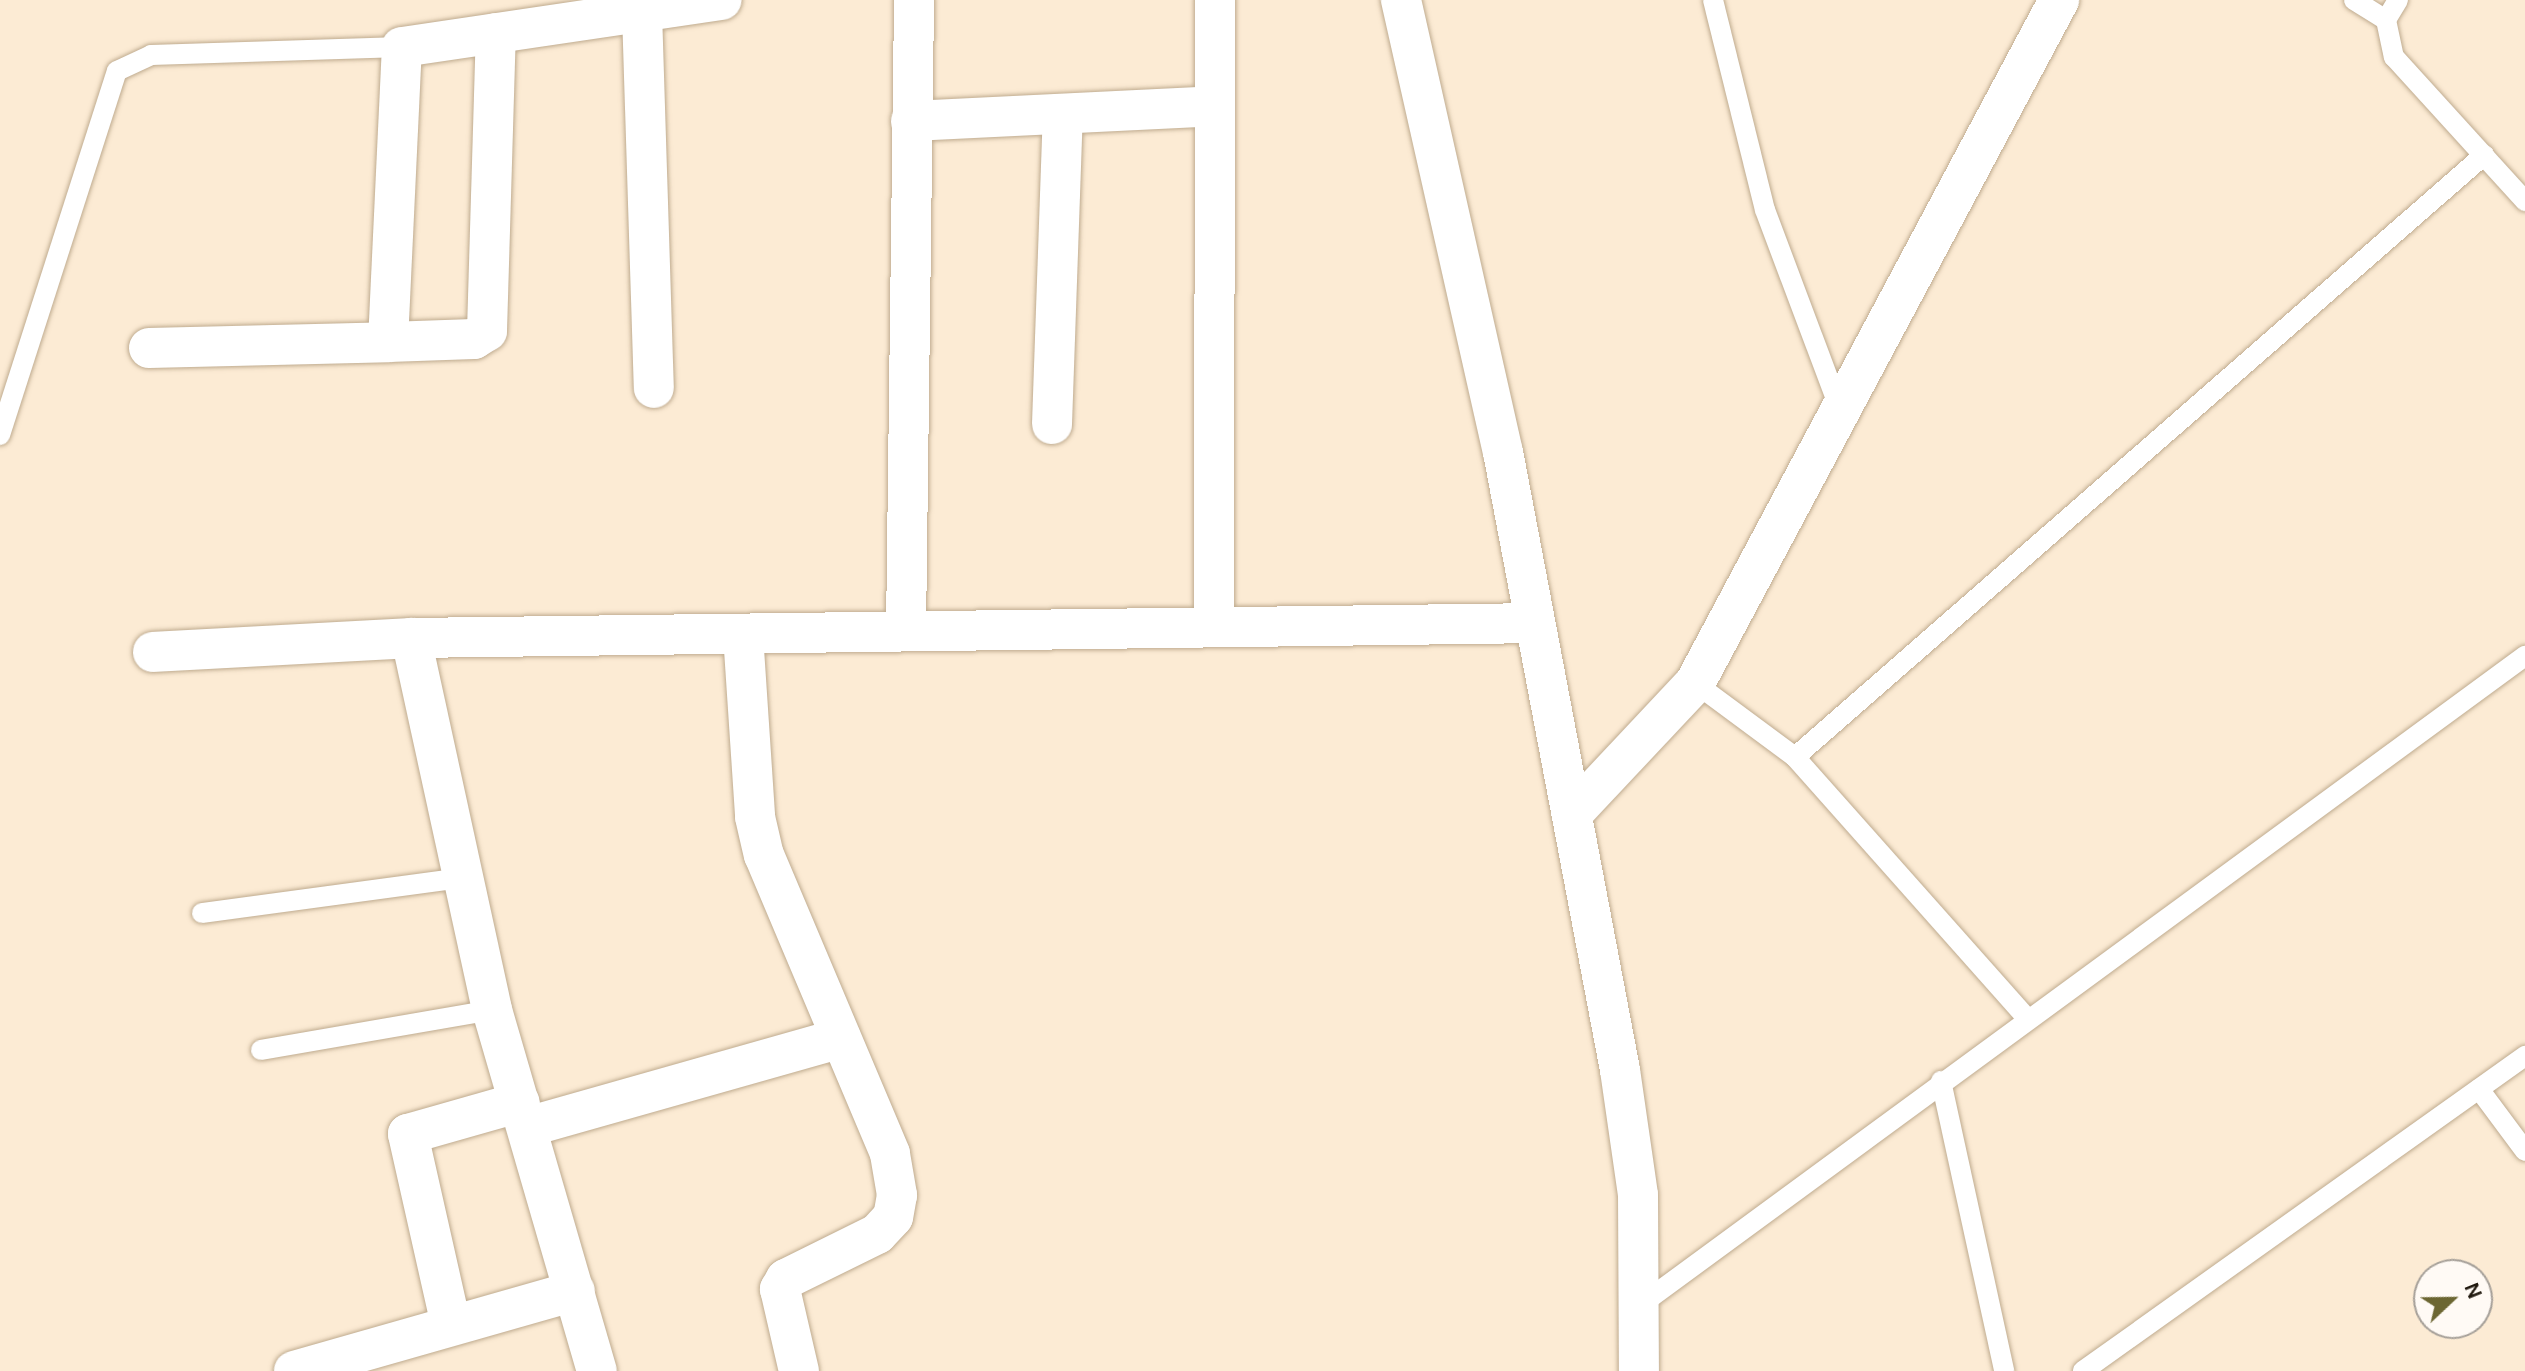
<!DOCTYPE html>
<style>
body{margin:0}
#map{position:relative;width:2525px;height:1371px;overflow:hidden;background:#fcebd4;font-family:Karla,sans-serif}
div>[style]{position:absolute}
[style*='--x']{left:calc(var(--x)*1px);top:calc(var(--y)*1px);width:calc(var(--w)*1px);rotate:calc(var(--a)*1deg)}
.roads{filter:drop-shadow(0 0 2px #bfab8f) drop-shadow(0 0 2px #bfab8f)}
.lane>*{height:20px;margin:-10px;padding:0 10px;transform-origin:10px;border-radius:10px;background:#fff}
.street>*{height:40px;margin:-20px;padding:0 20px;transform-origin:20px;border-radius:20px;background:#fff}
span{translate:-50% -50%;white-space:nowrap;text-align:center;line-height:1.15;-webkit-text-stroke:6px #fffaf5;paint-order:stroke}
.north{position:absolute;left:2413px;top:1259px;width:80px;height:80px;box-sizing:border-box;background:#fffaf5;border:2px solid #a6a099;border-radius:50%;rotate:68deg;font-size:22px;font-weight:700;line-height:32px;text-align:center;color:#20180e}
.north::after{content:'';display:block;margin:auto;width:28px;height:36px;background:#6c6632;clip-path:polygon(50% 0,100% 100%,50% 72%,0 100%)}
</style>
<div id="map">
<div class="roads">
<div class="lane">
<div style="--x:1713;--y:0;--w:216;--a:76.1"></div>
<div style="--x:1765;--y:210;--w:214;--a:69.4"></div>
<div style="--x:2354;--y:0;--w:38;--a:32"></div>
<div style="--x:2398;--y:0;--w:23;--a:121"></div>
<div style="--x:2386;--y:20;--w:38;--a:78"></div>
<div style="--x:2394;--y:57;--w:195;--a:47.7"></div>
<div style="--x:0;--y:435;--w:382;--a:-72.2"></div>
<div style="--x:117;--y:71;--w:38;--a:-25"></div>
<div style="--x:151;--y:55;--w:251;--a:-1.8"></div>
<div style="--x:1695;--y:683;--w:124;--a:36.5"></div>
<div style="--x:1795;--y:757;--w:349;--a:48.4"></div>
<div style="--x:1795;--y:757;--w:915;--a:-41.14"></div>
<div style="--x:202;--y:913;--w:262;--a:-7.7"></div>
<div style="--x:261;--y:1050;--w:234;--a:-9.8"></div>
<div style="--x:1941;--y:1081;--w:297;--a:77.7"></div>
<div style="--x:2479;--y:1089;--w:77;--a:53.4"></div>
<div style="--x:1639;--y:1306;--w:1099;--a:-36.27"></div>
<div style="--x:2083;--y:1371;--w:543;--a:-35.48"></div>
</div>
<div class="street">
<div style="--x:1401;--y:0;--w:463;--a:77.3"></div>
<div style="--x:1503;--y:452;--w:629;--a:79.28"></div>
<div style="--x:1620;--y:1070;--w:126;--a:81.8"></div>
<div style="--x:1638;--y:1195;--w:176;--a:89.7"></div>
<div style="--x:642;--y:12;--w:376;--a:88.2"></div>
<div style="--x:911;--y:121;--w:304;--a:-2.8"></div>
<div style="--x:388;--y:342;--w:86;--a:-2"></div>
<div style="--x:474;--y:339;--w:15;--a:-32"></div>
<div style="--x:487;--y:331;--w:298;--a:-88.3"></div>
<div style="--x:149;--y:348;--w:239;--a:-1.4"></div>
<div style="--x:388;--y:342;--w:295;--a:-87.3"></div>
<div style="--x:402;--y:47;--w:323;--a:-8.4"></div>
<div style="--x:1052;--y:424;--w:310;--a:-88"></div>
<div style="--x:1214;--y:627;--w:627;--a:-89.91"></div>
<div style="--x:906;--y:631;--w:631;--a:-89.27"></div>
<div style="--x:743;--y:634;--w:183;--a:86.2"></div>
<div style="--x:755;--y:817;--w:39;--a:77"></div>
<div style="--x:764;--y:855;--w:324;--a:67.1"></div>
<div style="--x:890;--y:1154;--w:42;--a:80.3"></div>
<div style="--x:897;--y:1195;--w:22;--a:100"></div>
<div style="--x:893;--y:1217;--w:23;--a:133"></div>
<div style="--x:877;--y:1234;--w:102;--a:153.7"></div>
<div style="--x:786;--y:1279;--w:12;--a:121"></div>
<div style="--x:780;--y:1289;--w:84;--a:77"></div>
<div style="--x:411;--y:638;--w:381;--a:77.7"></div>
<div style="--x:492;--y:1010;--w:376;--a:73.8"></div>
<div style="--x:153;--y:652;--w:258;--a:-3.1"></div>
<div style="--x:411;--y:638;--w:1124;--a:-0.76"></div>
<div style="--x:1572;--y:814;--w:180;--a:-46.8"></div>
<div style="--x:1695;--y:683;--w:774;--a:-61.94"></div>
<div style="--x:527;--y:1127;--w:326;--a:-15.8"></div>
<div style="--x:451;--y:1325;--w:196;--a:-102.7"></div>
<div style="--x:408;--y:1134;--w:116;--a:-15.9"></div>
<div style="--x:294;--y:1371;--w:292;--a:-15.9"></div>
</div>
</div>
<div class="north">N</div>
</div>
